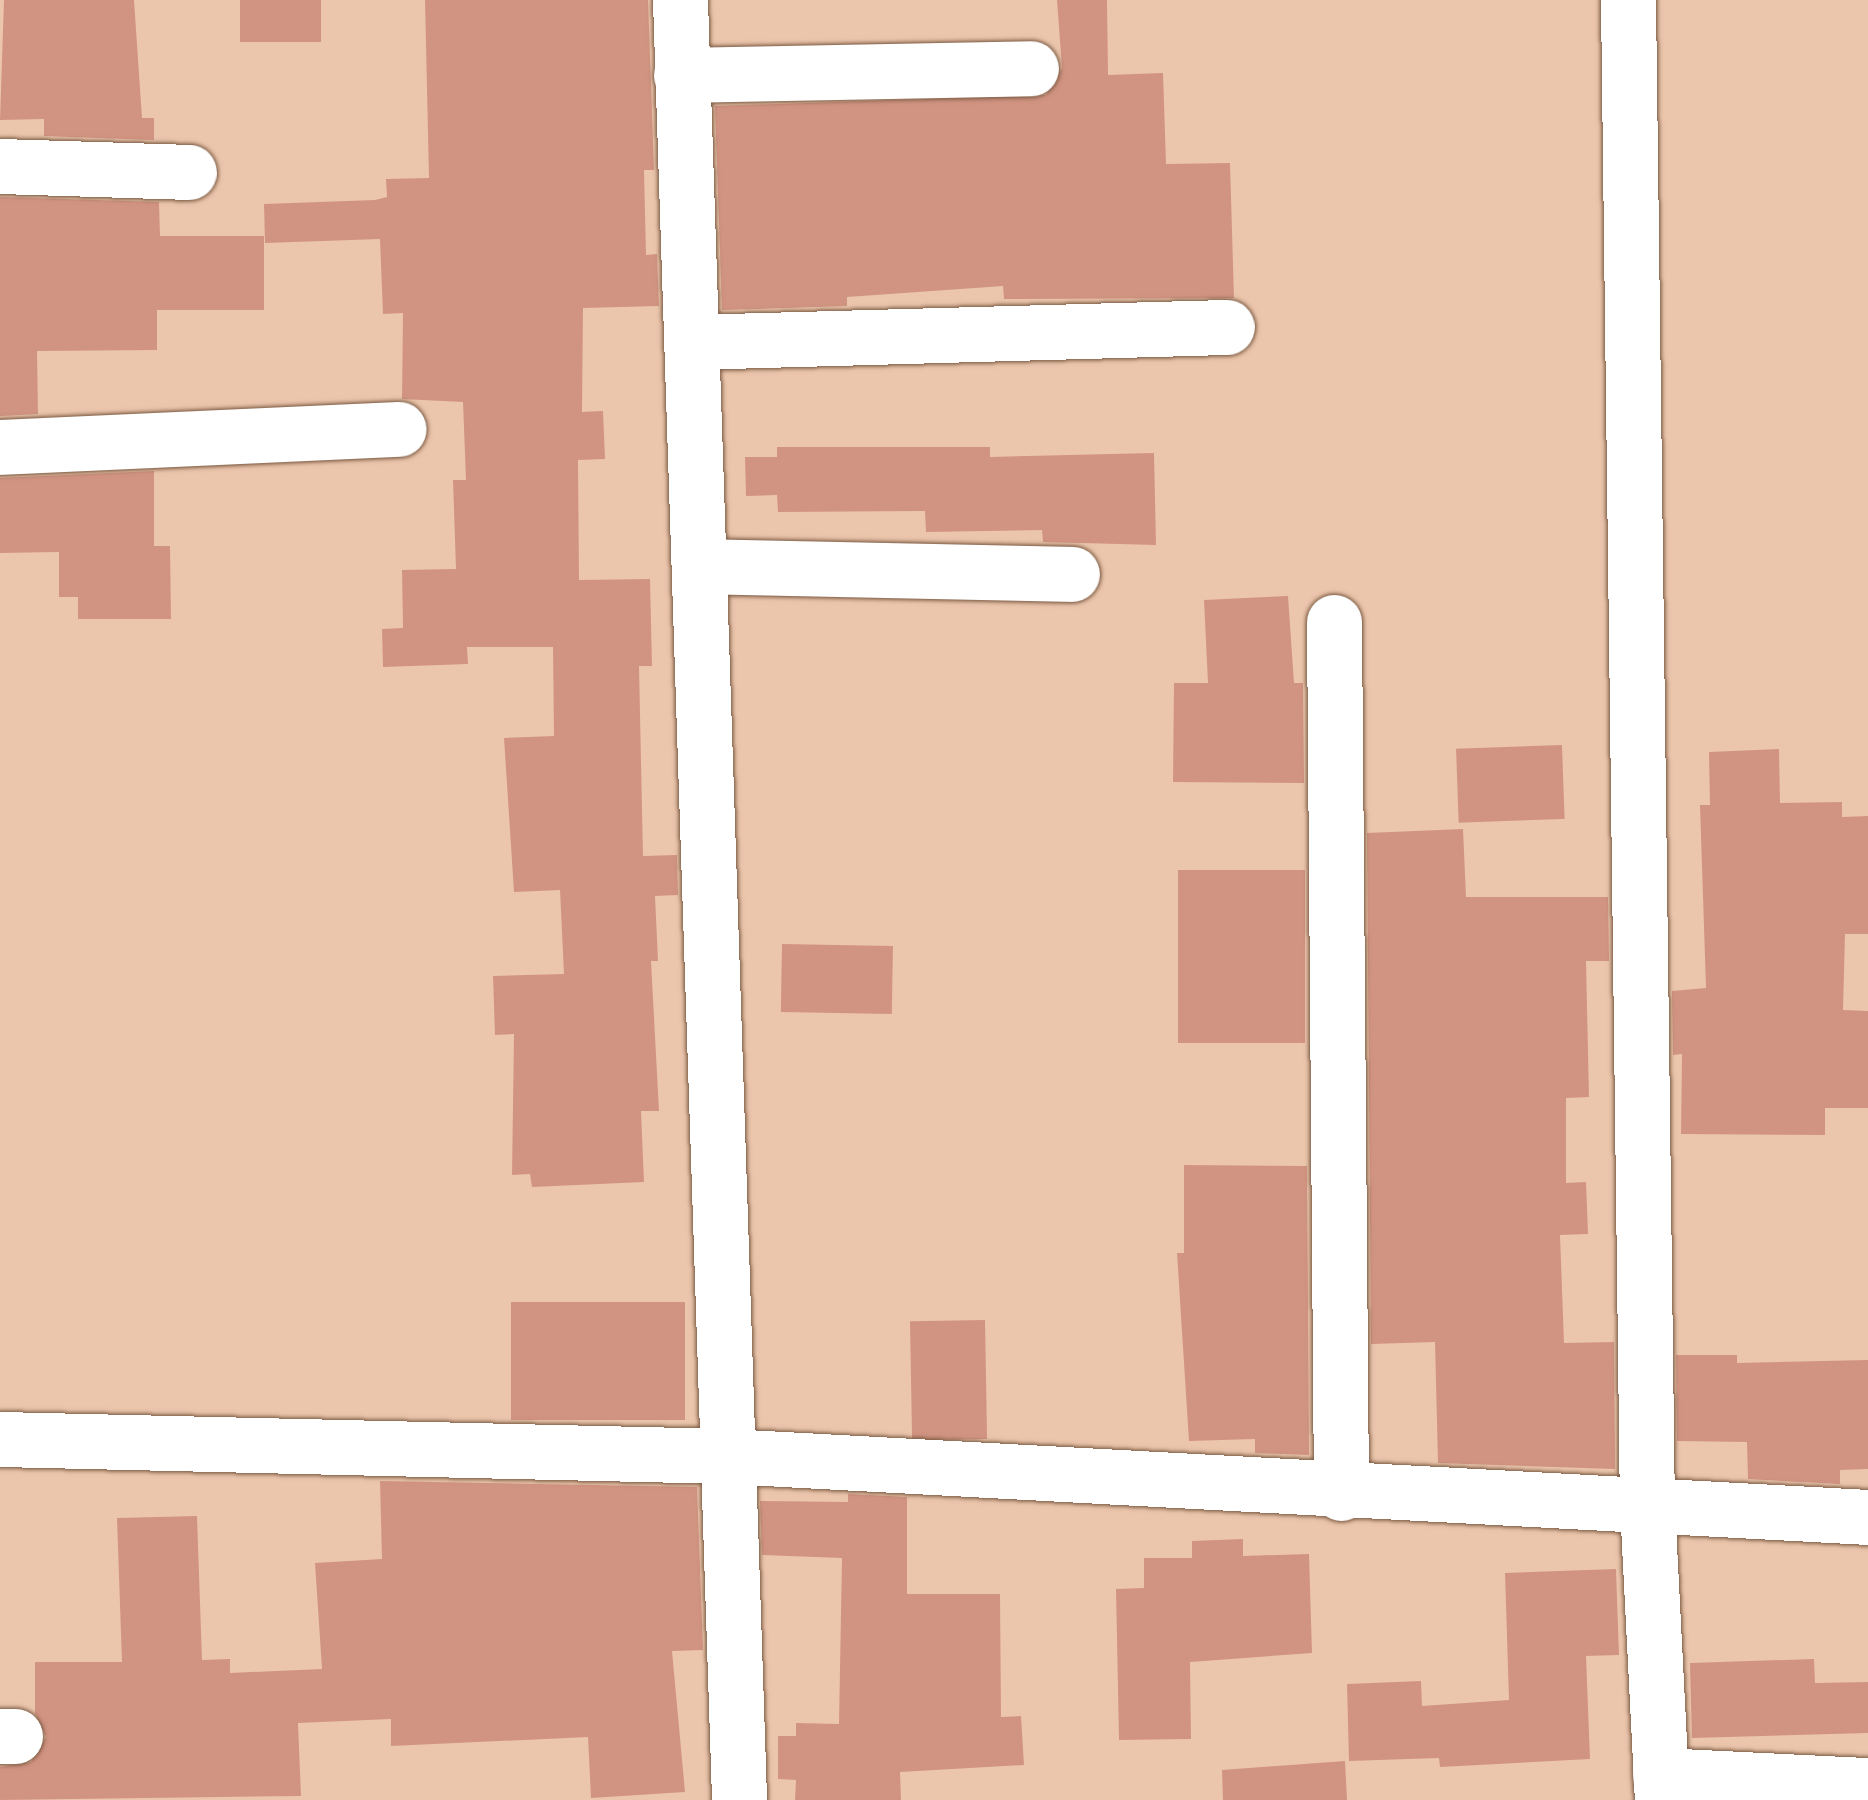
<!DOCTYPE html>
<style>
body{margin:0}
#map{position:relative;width:1868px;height:1800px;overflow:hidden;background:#ecc6ac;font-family:"Open Sans",sans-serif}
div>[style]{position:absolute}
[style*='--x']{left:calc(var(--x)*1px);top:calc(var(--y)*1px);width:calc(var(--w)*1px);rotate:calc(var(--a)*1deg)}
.building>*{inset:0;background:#d29482;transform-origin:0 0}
.roads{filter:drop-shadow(0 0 2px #7a5942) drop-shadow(0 0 2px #7a5942)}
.minor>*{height:55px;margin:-27.5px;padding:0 27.5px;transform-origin:27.5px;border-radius:27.5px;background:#fff}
span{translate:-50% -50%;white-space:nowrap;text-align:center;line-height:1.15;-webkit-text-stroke:8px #ffebde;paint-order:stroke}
</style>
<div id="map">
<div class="building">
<div style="clip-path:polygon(4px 0,134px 0,142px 118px,154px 118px,154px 140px,44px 136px,44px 119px,0 120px)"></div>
<div style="left:240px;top:0;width:81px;height:42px"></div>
<div style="clip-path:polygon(425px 0,648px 0,654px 170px,644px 170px,646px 255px,657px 254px,659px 306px,583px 308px,582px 412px,603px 411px,605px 459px,578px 460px,579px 580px,650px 579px,652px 666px,639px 666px,643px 856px,677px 855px,678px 895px,655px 896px,658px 961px,651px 961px,659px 1111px,641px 1111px,644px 1182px,532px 1187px,530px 1174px,512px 1175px,514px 1034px,495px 1035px,493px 976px,564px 974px,560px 890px,514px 892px,504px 738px,554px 736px,553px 647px,467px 647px,468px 664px,383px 667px,382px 629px,403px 628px,402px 570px,456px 569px,453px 480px,466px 480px,463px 402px,402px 399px,403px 313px,383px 314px,380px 239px,265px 243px,264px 204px,375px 200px,387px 197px,386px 179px,429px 178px)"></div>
<div style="clip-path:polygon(1057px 0,1107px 0,1108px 75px,1163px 73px,1166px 164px,1230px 163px,1234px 298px,1004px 299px,1003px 286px,847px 297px,847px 306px,722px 310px,715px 106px,1046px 95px,1062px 68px)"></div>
<div style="clip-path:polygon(0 197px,159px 202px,160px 236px,264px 236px,264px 310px,157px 310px,157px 350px,37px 351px,38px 414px,0 416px)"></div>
<div style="clip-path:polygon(777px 447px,990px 447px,990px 457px,1154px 453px,1156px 545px,1043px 542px,1042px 530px,926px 532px,925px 511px,778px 512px,777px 495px,746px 496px,745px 457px,777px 457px)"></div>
<div style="clip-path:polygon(154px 471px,154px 546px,170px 546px,171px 619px,78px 619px,78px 597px,59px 597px,59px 552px,0 553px,0 478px)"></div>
<div style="clip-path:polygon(1288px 596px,1294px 683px,1303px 683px,1304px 783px,1173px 782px,1174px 683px,1208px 683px,1204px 600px)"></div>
<div style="left:1562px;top:745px;width:74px;height:106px;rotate:88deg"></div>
<div style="clip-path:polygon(1779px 749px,1780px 803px,1842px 802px,1842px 817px,1868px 816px,1868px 934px,1845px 934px,1843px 1010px,1868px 1011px,1868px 1108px,1825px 1108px,1825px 1135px,1681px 1134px,1682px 1054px,1673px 1055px,1672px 991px,1706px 988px,1700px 805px,1710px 805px,1709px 752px)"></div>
<div style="clip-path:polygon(1463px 829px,1466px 897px,1608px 897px,1609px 961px,1586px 961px,1589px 1097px,1566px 1098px,1566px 1183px,1586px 1182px,1588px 1234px,1560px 1235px,1564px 1343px,1614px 1342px,1615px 1469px,1438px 1463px,1435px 1342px,1371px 1344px,1367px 833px)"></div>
<div style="left:1305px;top:870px;width:173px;height:127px;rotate:90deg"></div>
<div style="left:782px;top:944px;width:111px;height:68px;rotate:1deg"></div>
<div style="clip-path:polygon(1184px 1165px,1307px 1166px,1309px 1455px,1255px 1453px,1255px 1439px,1189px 1441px,1177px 1253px,1184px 1253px)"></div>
<div style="left:511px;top:1302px;width:174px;height:118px"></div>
<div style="left:985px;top:1320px;width:119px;height:75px;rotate:89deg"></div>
<div style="clip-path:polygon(1676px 1355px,1737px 1355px,1737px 1363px,1868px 1360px,1868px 1469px,1840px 1470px,1840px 1484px,1748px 1479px,1747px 1442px,1677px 1441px)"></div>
<div style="clip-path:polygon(380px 1481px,697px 1487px,703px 1650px,672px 1651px,685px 1792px,591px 1798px,588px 1737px,391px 1746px,391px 1719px,298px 1723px,301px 1796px,0 1800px,0 1767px,31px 1762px,46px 1737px,35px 1713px,35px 1662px,122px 1662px,117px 1518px,197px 1516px,202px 1660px,230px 1659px,230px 1673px,322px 1669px,315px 1563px,382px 1559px)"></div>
<div style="clip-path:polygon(848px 1494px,907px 1497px,907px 1594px,1000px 1594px,1001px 1717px,1021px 1716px,1024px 1765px,900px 1772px,901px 1800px,795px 1800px,796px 1780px,778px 1779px,778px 1736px,796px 1736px,796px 1723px,839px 1724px,842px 1558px,762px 1555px,760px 1501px,848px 1502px)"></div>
<div style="clip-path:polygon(1243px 1539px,1243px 1556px,1309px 1554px,1312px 1653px,1190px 1662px,1191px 1739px,1119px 1740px,1116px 1589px,1144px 1588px,1144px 1558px,1192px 1558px,1192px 1541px)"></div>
<div style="clip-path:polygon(1616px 1569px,1619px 1655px,1586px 1656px,1590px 1759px,1440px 1767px,1439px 1758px,1349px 1761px,1347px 1684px,1421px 1681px,1422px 1706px,1509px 1700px,1505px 1573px)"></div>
<div style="clip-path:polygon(1814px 1659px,1815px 1683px,1868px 1682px,1868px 1733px,1692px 1738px,1690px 1663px)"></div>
<div style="clip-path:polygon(1345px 1761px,1347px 1800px,1223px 1800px,1222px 1770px)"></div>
</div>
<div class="roads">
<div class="minor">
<div style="--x:680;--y:0;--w:1801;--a:88.12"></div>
<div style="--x:1628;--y:0;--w:1505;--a:89.28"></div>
<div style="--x:1647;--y:1505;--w:295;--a:87.1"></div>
<div style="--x:681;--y:75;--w:350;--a:-1.1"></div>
<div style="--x:0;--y:166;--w:189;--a:1.8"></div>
<div style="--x:692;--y:342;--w:535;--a:-1.61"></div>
<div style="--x:0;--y:447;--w:399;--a:-2.6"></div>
<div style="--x:699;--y:566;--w:373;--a:1.2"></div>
<div style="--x:1334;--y:622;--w:871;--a:89.54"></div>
<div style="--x:0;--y:1439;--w:727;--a:1.34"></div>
<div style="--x:727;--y:1456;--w:1143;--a:3.06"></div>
<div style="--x:0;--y:1736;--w:15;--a:0"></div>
<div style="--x:1660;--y:1775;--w:208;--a:2.8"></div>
</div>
</div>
</div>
